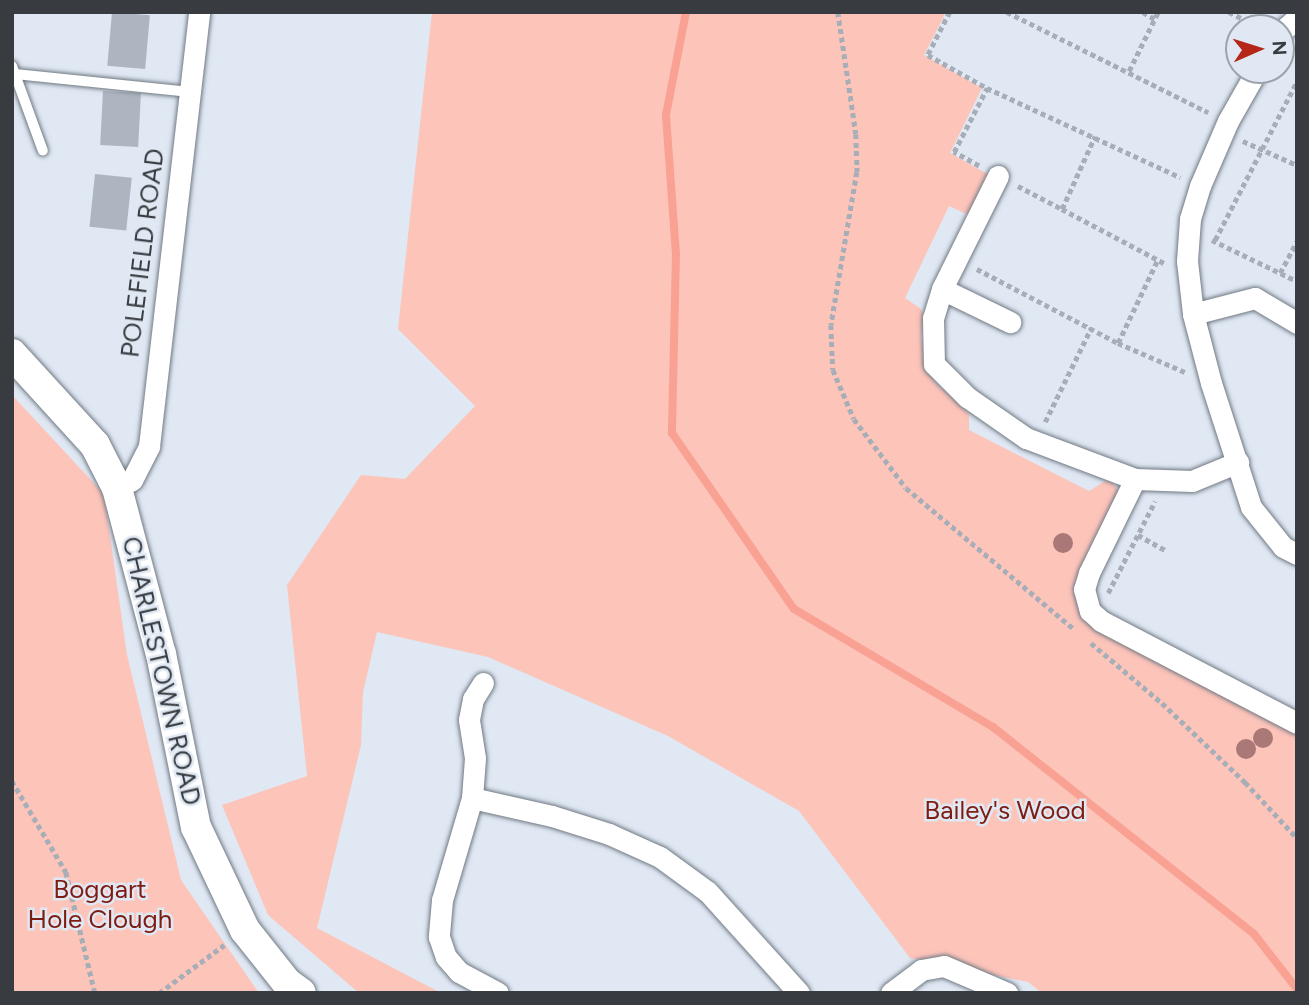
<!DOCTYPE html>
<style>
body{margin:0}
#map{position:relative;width:1309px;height:1005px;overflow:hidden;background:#dfe8f3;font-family:Figtree,sans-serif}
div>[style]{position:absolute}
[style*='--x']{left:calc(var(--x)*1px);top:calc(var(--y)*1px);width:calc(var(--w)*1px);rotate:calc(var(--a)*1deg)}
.green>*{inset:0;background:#fdc4ba}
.stream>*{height:8px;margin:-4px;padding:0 4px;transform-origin:4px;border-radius:4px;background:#f9a294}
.building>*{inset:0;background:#adb6c0;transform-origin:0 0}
.path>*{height:4.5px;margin-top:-2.25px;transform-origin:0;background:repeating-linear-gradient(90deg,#a7aeb7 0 5px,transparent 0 8.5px)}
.roads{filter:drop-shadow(0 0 2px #717983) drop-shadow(0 0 2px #717983)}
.lane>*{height:10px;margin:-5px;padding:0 5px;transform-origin:5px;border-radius:5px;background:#fff}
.street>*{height:21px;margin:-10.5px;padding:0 10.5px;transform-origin:10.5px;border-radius:10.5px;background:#fff}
.secondary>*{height:30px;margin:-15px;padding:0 15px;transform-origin:15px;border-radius:15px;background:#fff}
.trees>*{width:20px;height:20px;margin:-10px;border-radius:50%;background:#aa7877}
span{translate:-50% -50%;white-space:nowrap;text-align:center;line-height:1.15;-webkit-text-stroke:5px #dfe8f3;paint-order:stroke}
.street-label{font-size:26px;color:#383c40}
.park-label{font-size:26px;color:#7f1c12}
.frame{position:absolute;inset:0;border:14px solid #383c40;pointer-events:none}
.north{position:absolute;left:1225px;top:14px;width:70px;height:70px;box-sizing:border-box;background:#dfe8f3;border:2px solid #9ca3ab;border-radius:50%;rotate:87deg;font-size:19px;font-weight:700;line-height:28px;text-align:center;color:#383c40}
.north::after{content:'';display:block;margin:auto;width:24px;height:32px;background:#b52719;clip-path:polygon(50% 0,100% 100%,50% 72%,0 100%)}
</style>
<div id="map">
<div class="green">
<div style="clip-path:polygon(432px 12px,946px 12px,924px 55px,982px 88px,950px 153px,991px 176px,971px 216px,949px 206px,905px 298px,921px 309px,924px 316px,921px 338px,928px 368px,935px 382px,969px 414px,969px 430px,1089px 491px,1105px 481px,1113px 483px,1117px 489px,1120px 496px,1078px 597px,1297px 730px,1297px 993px,1042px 993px,1028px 982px,910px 958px,799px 811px,668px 736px,488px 657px,377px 632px,363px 692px,361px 745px,317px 928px,441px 993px,359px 993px,268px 915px,222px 805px,307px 776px,287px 585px,361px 475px,405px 479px,475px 406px,398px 329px)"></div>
<div style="clip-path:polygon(12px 395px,104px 494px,127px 655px,181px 880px,259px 993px,12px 993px)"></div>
</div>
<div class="stream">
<div style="--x:686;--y:12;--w:105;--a:101"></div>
<div style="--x:666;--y:115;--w:138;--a:85.9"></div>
<div style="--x:676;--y:253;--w:180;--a:91.3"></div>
<div style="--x:672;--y:433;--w:214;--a:55.3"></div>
<div style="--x:794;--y:609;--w:231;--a:30.7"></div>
<div style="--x:993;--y:727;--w:333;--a:38.4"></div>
<div style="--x:1254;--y:934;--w:70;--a:52"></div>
</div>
<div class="building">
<div style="left:112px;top:12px;width:38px;height:54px;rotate:5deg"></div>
<div style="left:103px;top:91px;width:38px;height:54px;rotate:3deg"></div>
<div style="left:95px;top:174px;width:37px;height:53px;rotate:6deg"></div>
</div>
<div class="path">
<div style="--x:838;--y:12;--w:123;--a:81.6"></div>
<div style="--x:856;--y:134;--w:38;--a:88"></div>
<div style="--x:857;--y:172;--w:155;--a:99.6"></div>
<div style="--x:831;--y:325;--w:45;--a:87.5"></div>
<div style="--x:833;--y:370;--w:53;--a:66.8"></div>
<div style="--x:854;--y:419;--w:86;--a:53"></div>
<div style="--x:906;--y:488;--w:218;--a:40"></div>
<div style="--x:950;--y:12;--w:48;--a:117.1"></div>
<div style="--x:928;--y:55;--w:68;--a:29.2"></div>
<div style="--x:987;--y:88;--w:213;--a:24.8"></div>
<div style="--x:1007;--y:12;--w:225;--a:26.5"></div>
<div style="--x:1143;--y:12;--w:14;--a:30"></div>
<div style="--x:1229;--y:12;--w:34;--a:26"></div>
<div style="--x:1129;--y:71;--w:66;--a:-63.8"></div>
<div style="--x:1243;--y:141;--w:59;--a:24"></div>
<div style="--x:979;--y:166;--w:29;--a:-151"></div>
<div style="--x:954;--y:152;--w:72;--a:-62.7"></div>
<div style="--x:1018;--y:186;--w:50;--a:27.6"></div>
<div style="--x:1062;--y:209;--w:80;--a:-65.7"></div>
<div style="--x:1062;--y:209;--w:118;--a:27.9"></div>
<div style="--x:1212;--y:240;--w:94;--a:25.8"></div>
<div style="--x:1215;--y:240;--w:179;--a:-62.7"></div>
<div style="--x:977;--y:269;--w:159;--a:27.7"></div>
<div style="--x:1118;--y:343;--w:73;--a:23.4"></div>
<div style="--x:1280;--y:273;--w:36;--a:-62"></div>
<div style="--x:1118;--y:343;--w:93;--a:-64.5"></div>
<div style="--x:1045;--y:422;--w:105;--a:-63.9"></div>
<div style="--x:1138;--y:535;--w:31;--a:29"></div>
<div style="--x:1108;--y:593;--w:103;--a:-62.9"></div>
<div style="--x:1091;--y:643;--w:93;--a:40.2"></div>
<div style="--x:1162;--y:703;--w:115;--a:43.6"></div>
<div style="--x:1245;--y:782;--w:76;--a:47.1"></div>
<div style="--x:12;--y:781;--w:106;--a:59.3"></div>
<div style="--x:66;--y:872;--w:124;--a:76.5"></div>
<div style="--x:159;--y:993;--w:81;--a:-36.4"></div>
</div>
<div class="roads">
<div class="lane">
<div style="--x:12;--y:66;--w:90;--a:70"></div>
<div style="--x:15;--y:74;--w:176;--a:5.9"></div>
</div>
<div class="street">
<div style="--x:1281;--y:32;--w:21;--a:-41"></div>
<div style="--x:1257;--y:70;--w:59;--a:119.6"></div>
<div style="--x:1228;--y:121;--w:71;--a:113.3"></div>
<div style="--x:1200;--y:186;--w:34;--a:107"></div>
<div style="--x:1190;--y:219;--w:42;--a:94.1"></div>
<div style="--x:1187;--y:261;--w:53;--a:83.5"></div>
<div style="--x:1193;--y:314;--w:71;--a:75.4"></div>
<div style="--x:1211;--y:383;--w:130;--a:72.1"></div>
<div style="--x:1251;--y:507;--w:51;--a:51.3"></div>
<div style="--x:1283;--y:547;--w:16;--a:27"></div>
<div style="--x:998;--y:176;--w:126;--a:116.4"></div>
<div style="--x:942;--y:289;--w:30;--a:107"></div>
<div style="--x:933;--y:318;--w:46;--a:88.8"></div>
<div style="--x:934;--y:364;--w:47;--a:45"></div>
<div style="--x:967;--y:397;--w:72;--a:34.8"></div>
<div style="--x:1026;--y:438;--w:116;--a:20.6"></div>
<div style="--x:1135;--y:479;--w:57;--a:2"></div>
<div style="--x:1192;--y:481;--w:50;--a:-22.4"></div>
<div style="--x:942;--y:289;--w:76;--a:25.9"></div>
<div style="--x:1193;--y:314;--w:64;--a:-14.5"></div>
<div style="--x:1255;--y:298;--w:49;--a:30.8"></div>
<div style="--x:1135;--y:479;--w:105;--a:116.1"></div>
<div style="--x:1089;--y:573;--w:17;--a:107"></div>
<div style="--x:1084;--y:589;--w:23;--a:75"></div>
<div style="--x:1090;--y:611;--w:15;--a:42"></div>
<div style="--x:1101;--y:621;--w:221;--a:27.5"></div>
<div style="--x:117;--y:488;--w:17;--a:-28"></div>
<div style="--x:132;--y:480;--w:38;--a:-63"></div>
<div style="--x:149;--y:446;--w:437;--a:-83.4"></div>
<div style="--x:483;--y:683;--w:19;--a:122"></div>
<div style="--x:473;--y:699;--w:21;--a:101"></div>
<div style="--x:469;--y:720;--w:38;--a:81"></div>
<div style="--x:475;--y:758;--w:40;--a:94.3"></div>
<div style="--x:472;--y:798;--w:106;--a:106.4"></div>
<div style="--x:442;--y:900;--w:37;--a:95"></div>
<div style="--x:439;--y:937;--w:21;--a:71"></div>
<div style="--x:446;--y:957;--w:20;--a:49"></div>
<div style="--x:459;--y:972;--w:44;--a:28.3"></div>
<div style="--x:472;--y:798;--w:82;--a:12.7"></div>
<div style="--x:552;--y:816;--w:60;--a:17.5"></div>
<div style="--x:609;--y:834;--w:56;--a:24.3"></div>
<div style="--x:660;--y:857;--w:59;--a:36.1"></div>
<div style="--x:708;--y:892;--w:136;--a:48"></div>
<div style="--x:891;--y:993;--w:38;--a:-37"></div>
<div style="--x:921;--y:970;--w:23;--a:-10"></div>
<div style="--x:944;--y:966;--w:69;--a:23.2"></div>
</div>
<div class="secondary">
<div style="--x:12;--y:354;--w:123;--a:47.6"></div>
<div style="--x:95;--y:445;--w:48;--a:62.9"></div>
<div style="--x:117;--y:488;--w:172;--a:75.2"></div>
<div style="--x:161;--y:654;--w:177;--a:78.6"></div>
<div style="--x:196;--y:827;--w:114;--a:64.6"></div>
<div style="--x:245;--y:930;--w:68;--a:51.6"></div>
<div style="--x:287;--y:983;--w:17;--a:36"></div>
</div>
</div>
<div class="trees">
<div style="left:1063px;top:543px"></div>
<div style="left:1263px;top:738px"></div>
<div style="left:1246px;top:749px"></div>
</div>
<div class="street-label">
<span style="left:143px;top:253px;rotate:-83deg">POLEFIELD ROAD</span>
<span style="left:161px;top:671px;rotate:77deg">CHARLESTOWN ROAD</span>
</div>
<div class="park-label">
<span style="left:1005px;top:811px">Bailey's Wood</span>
<span style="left:100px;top:905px">Boggart<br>Hole Clough</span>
</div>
<div class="frame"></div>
<div class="north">N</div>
</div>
